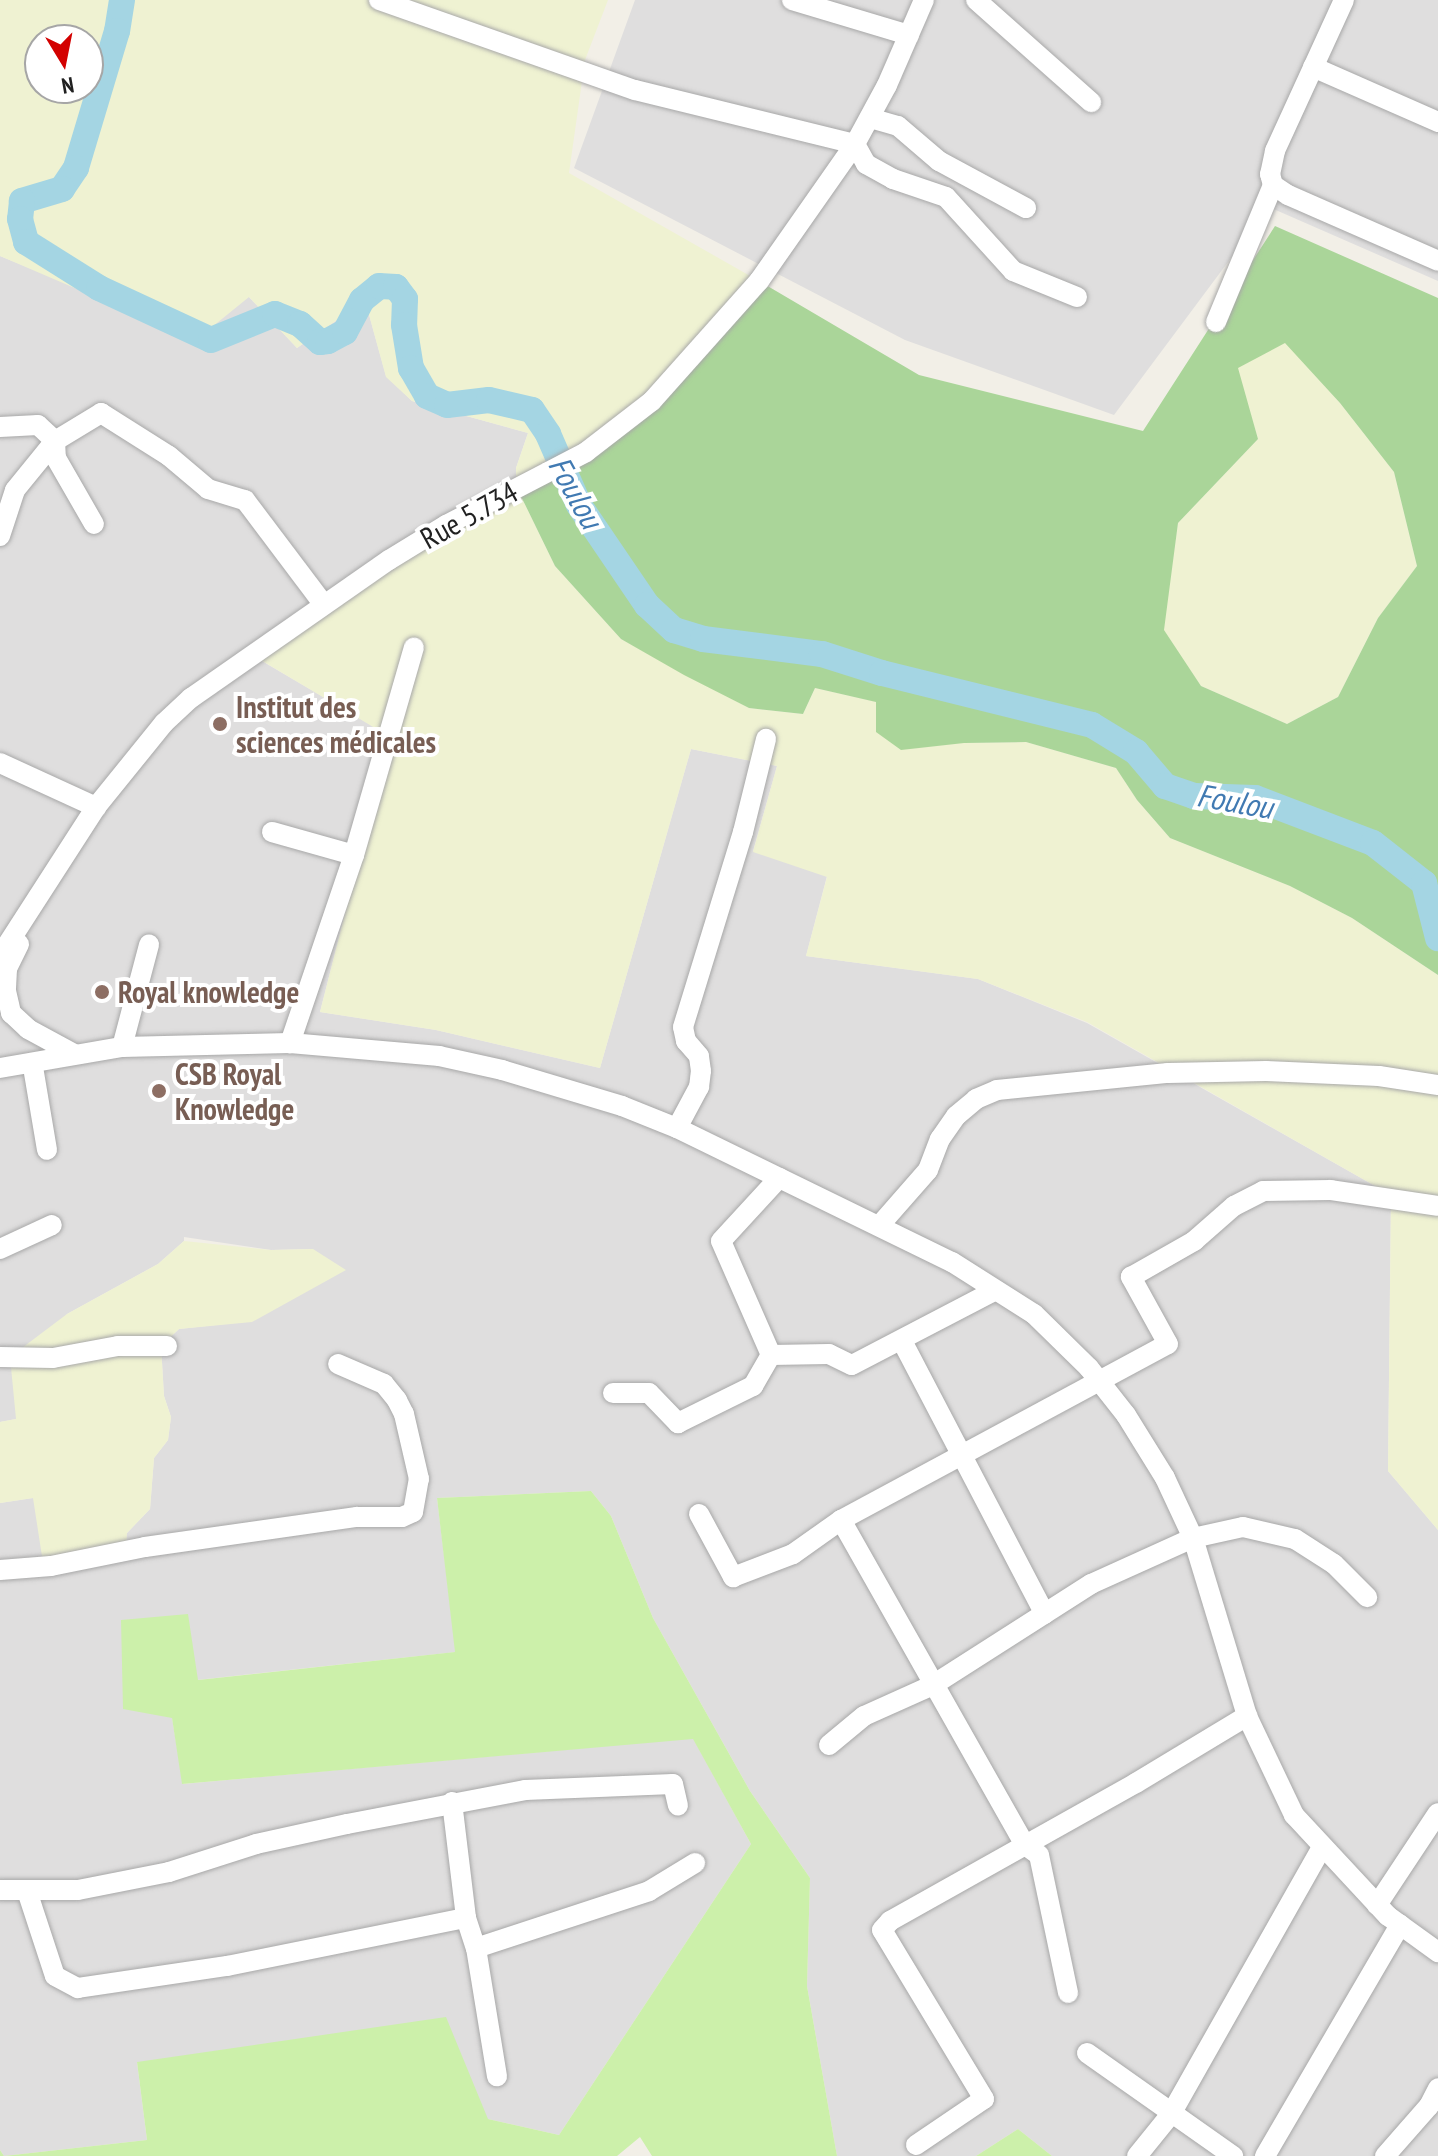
<!DOCTYPE html>
<meta charset="utf-8">
<style>
body{margin:0}
#map{position:relative;width:1438px;height:2156px;overflow:hidden;background:#f2efe7;font-family:"PT Sans Narrow",sans-serif}
div>[style]{position:absolute}
[style*='--x']{left:calc(var(--x)*1px);top:calc(var(--y)*1px);width:calc(var(--w)*1px);rotate:calc(var(--a)*1deg)}
.residential>*{inset:0;background:#dfdede}
.farmland>*{inset:0;background:#eff2d2}
.grass>*{inset:0;background:#ccf0aa}
.forest>*{inset:0;background:#aad599}
.river>*{height:26px;margin:-13px;padding:0 13px;transform-origin:13px;border-radius:13px;background:#a4d5e3}
.roads{filter:drop-shadow(0 0 2px #a8a8a8) drop-shadow(0 0 2px #a8a8a8)}
.minor>*{height:20px;margin:-10px;padding:0 10px;transform-origin:10px;border-radius:10px;background:#fff}
.dots>*{width:22px;height:22px;translate:-50% -50%;box-sizing:border-box;border:4px solid #fff;border-radius:50%}
span{translate:-50% -50%;white-space:nowrap;text-align:center;line-height:1.15;-webkit-text-stroke:8px #fff;paint-order:stroke}
.street-label{font-size:30px;color:#212121}
.education-label{font-size:30px;color:#785e54;font-weight:700}
.left{translate:0 -50%;text-align:left}
.water-label{font-size:32px;color:#417ab2;font-style:italic}
.north{position:absolute;left:24px;top:24px;width:80px;height:80px;box-sizing:border-box;background:#fff;border:2px solid #a6a6a6;border-radius:50%;rotate:170deg;font-size:22px;font-weight:700;line-height:32px;text-align:center;color:#212121}
.north::after{content:'';display:block;margin:auto;width:28px;height:36px;background:#d30100;clip-path:polygon(50% 0,100% 100%,50% 72%,0 100%)}
</style>
<div id="map">
<div class="residential">
<div style="clip-path:polygon(635px 0,1438px 0,1438px 281px,1269px 207px,1114px 415px,905px 340px,574px 168px)"></div>
<div style="clip-path:polygon(0 256px,32px 269px,249px 297px,297px 348px,347px 313px,368px 311px,386px 376px,412px 401px,528px 433px,516px 468px,517px 488px,255px 657px,390px 736px,320px 1012px,436px 1030px,600px 1068px,691px 749px,777px 766px,753px 851px,827px 876px,806px 956px,978px 979px,1087px 1023px,1391px 1195px,1388px 1471px,1438px 1530px,1438px 2156px,1052px 2156px,1018px 2129px,976px 2156px,837px 2156px,807px 1986px,810px 1878px,750px 1791px,653px 1618px,611px 1516px,591px 1491px,437px 1498px,456px 1652px,197px 1680px,172px 1718px,183px 1784px,693px 1738px,751px 1844px,559px 2135px,488px 2119px,137px 2062px,147px 2140px,4px 2156px,0 2150px,0 1503px,33px 1498px,127px 1533px,150px 1509px,154px 1458px,168px 1440px,171px 1417px,164px 1396px,161px 1346px,179px 1329px,252px 1321px,312px 1249px,271px 1250px,184px 1237px,184px 1241px,158px 1264px,67px 1314px,16px 1419px,0 1422px)"></div>
</div>
<div class="farmland">
<div style="clip-path:polygon(evenodd,0 0,608px 0,585px 60px,569px 173px,759px 281px,652px 401px,517px 488px,555px 566px,621px 639px,749px 708px,803px 714px,815px 688px,877px 702px,964px 743px,1026px 742px,1116px 768px,1137px 800px,1170px 838px,1290px 886px,1352px 918px,1438px 975px,1438px 1530px,1388px 1471px,1391px 1195px,1087px 1022px,978px 979px,806px 956px,827px 877px,753px 852px,777px 766px,691px 749px,600px 1068px,436px 1030px,320px 1012px,390px 737px,254px 656px,516px 488px,516px 468px,528px 433px,412px 401px,386px 377px,368px 311px,347px 313px,297px 348px,249px 297px,196px 340px,0 256px,0 0,40px 40px,88px 40px,88px 88px,40px 88px,40px 40px)"></div>
<div style="clip-path:polygon(1285px 342px,1340px 403px,1394px 472px,1417px 566px,1378px 618px,1338px 697px,1287px 724px,1201px 686px,1163px 631px,1178px 523px,1258px 439px,1237px 368px)"></div>
<div style="clip-path:polygon(184px 1241px,271px 1250px,313px 1249px,346px 1270px,252px 1322px,179px 1329px,161px 1346px,164px 1396px,171px 1417px,168px 1440px,154px 1458px,150px 1509px,127px 1533px,126px 1551px,43px 1563px,33px 1498px,0 1503px,0 1422px,16px 1419px,10px 1357px,67px 1314px,158px 1264px)"></div>
</div>
<div class="grass">
<div style="clip-path:polygon(591px 1491px,611px 1516px,653px 1618px,750px 1791px,810px 1878px,807px 1986px,837px 2156px,652px 2156px,640px 2137px,617px 2156px,0 2156px,0 2150px,4px 2156px,147px 2140px,137px 2062px,446px 2017px,488px 2119px,559px 2135px,751px 1844px,693px 1739px,182px 1784px,172px 1718px,123px 1709px,121px 1620px,188px 1614px,198px 1680px,455px 1652px,437px 1498px)"></div>
<div style="clip-path:polygon(1018px 2129px,1052px 2156px,976px 2156px)"></div>
</div>
<div class="forest">
<div style="clip-path:polygon(evenodd,1275px 226px,1438px 298px,1438px 975px,1352px 918px,1290px 886px,1170px 838px,1137px 800px,1116px 768px,1026px 742px,964px 743px,901px 750px,876px 732px,876px 702px,815px 688px,803px 714px,749px 708px,684px 675px,621px 639px,555px 566px,517px 488px,620px 428px,759px 281px,919px 375px,1143px 431px,1275px 226px,1285px 343px,1340px 403px,1394px 472px,1417px 566px,1378px 618px,1338px 697px,1287px 724px,1201px 686px,1164px 630px,1178px 523px,1258px 439px,1238px 368px,1285px 343px)"></div>
</div>
<div class="river">
<div style="--x:122;--y:0;--w:31;--a:99"></div>
<div style="--x:117;--y:31;--w:143;--a:106.7"></div>
<div style="--x:76;--y:168;--w:25;--a:124"></div>
<div style="--x:62;--y:189;--w:42;--a:163.3"></div>
<div style="--x:22;--y:201;--w:18;--a:96"></div>
<div style="--x:20;--y:219;--w:24;--a:75"></div>
<div style="--x:26;--y:242;--w:86;--a:32.2"></div>
<div style="--x:99;--y:288;--w:123;--a:24.9"></div>
<div style="--x:211;--y:340;--w:69;--a:-22.1"></div>
<div style="--x:275;--y:314;--w:27;--a:22"></div>
<div style="--x:300;--y:324;--w:27;--a:42"></div>
<div style="--x:320;--y:342;--w:8;--a:-7"></div>
<div style="--x:328;--y:341;--w:19;--a:-28"></div>
<div style="--x:345;--y:332;--w:36;--a:-62"></div>
<div style="--x:362;--y:300;--w:22;--a:-39"></div>
<div style="--x:379;--y:286;--w:17;--a:3"></div>
<div style="--x:396;--y:287;--w:15;--a:53"></div>
<div style="--x:405;--y:299;--w:26;--a:92"></div>
<div style="--x:404;--y:325;--w:44;--a:80.8"></div>
<div style="--x:411;--y:368;--w:32;--a:60"></div>
<div style="--x:427;--y:396;--w:22;--a:24"></div>
<div style="--x:447;--y:405;--w:42;--a:-6.8"></div>
<div style="--x:489;--y:400;--w:44;--a:13.1"></div>
<div style="--x:532;--y:410;--w:29;--a:56"></div>
<div style="--x:548;--y:434;--w:77;--a:66.4"></div>
<div style="--x:579;--y:505;--w:121;--a:55.8"></div>
<div style="--x:647;--y:605;--w:37;--a:43"></div>
<div style="--x:674;--y:630;--w:30;--a:17"></div>
<div style="--x:703;--y:639;--w:120;--a:7.2"></div>
<div style="--x:822;--y:654;--w:63;--a:17.6"></div>
<div style="--x:882;--y:673;--w:216;--a:13.9"></div>
<div style="--x:1092;--y:725;--w:52;--a:31.5"></div>
<div style="--x:1136;--y:752;--w:45;--a:49.5"></div>
<div style="--x:1165;--y:786;--w:31;--a:19"></div>
<div style="--x:1194;--y:796;--w:61;--a:1.9"></div>
<div style="--x:1255;--y:798;--w:126;--a:20.9"></div>
<div style="--x:1373;--y:843;--w:65;--a:38.1"></div>
<div style="--x:1424;--y:883;--w:57;--a:75.7"></div>
</div>
<div class="roads">
<div class="minor">
<div style="--x:379;--y:0;--w:271;--a:19.4"></div>
<div style="--x:635;--y:90;--w:227;--a:13.8"></div>
<div style="--x:855;--y:144;--w:23;--a:61"></div>
<div style="--x:866;--y:164;--w:31;--a:29"></div>
<div style="--x:893;--y:179;--w:56;--a:18.8"></div>
<div style="--x:946;--y:197;--w:100;--a:47.8"></div>
<div style="--x:1013;--y:271;--w:69;--a:22.1"></div>
<div style="--x:792;--y:0;--w:122;--a:16.7"></div>
<div style="--x:976;--y:0;--w:154;--a:41.6"></div>
<div style="--x:1344;--y:0;--w:166;--a:114.6"></div>
<div style="--x:1275;--y:151;--w:24;--a:102"></div>
<div style="--x:1270;--y:174;--w:11;--a:75"></div>
<div style="--x:1273;--y:185;--w:18;--a:34"></div>
<div style="--x:1288;--y:195;--w:164;--a:23.7"></div>
<div style="--x:1313;--y:67;--w:137;--a:23.7"></div>
<div style="--x:870;--y:118;--w:29;--a:16"></div>
<div style="--x:898;--y:126;--w:54;--a:40.5"></div>
<div style="--x:939;--y:161;--w:99;--a:28.4"></div>
<div style="--x:1216;--y:322;--w:148;--a:-67.4"></div>
<div style="--x:0;--y:427;--w:38;--a:-3"></div>
<div style="--x:38;--y:425;--w:23;--a:43"></div>
<div style="--x:55;--y:441;--w:17;--a:87"></div>
<div style="--x:56;--y:458;--w:76;--a:60.1"></div>
<div style="--x:0;--y:536;--w:48;--a:-71.9"></div>
<div style="--x:15;--y:490;--w:63;--a:-50.8"></div>
<div style="--x:55;--y:441;--w:54;--a:-31.3"></div>
<div style="--x:101;--y:413;--w:80;--a:32.3"></div>
<div style="--x:169;--y:456;--w:51;--a:40.2"></div>
<div style="--x:208;--y:489;--w:39;--a:17"></div>
<div style="--x:245;--y:500;--w:131;--a:53"></div>
<div style="--x:0;--y:763;--w:106;--a:24.6"></div>
<div style="--x:272;--y:832;--w:85;--a:15.7"></div>
<div style="--x:354;--y:855;--w:199;--a:108.8"></div>
<div style="--x:354;--y:855;--w:216;--a:-73.9"></div>
<div style="--x:19;--y:944;--w:28;--a:116"></div>
<div style="--x:7;--y:969;--w:22;--a:93"></div>
<div style="--x:6;--y:991;--w:23;--a:77"></div>
<div style="--x:11;--y:1013;--w:23;--a:43"></div>
<div style="--x:28;--y:1029;--w:52;--a:28.5"></div>
<div style="--x:0;--y:956;--w:177;--a:-57.2"></div>
<div style="--x:96;--y:807;--w:108;--a:-51"></div>
<div style="--x:164;--y:723;--w:37;--a:-43"></div>
<div style="--x:191;--y:698;--w:241;--a:-34.9"></div>
<div style="--x:389;--y:560;--w:67;--a:-31.6"></div>
<div style="--x:446;--y:525;--w:158;--a:-27.5"></div>
<div style="--x:586;--y:452;--w:83;--a:-37.7"></div>
<div style="--x:652;--y:401;--w:161;--a:-48.3"></div>
<div style="--x:759;--y:281;--w:167;--a:-55"></div>
<div style="--x:855;--y:144;--w:67;--a:-61.5"></div>
<div style="--x:887;--y:85;--w:93;--a:-66.5"></div>
<div style="--x:122;--y:1047;--w:106;--a:-75.2"></div>
<div style="--x:33;--y:1067;--w:84;--a:80.4"></div>
<div style="--x:0;--y:1068;--w:124;--a:-9.8"></div>
<div style="--x:122;--y:1047;--w:168;--a:-1.4"></div>
<div style="--x:290;--y:1043;--w:150;--a:5"></div>
<div style="--x:439;--y:1056;--w:65;--a:12.5"></div>
<div style="--x:502;--y:1070;--w:125;--a:16.7"></div>
<div style="--x:622;--y:1106;--w:59;--a:21.8"></div>
<div style="--x:677;--y:1128;--w:306;--a:26"></div>
<div style="--x:952;--y:1262;--w:97;--a:32.4"></div>
<div style="--x:1034;--y:1314;--w:77;--a:44.5"></div>
<div style="--x:1089;--y:1368;--w:60;--a:51.8"></div>
<div style="--x:1126;--y:1415;--w:74;--a:58.2"></div>
<div style="--x:1165;--y:1478;--w:66;--a:65"></div>
<div style="--x:1193;--y:1538;--w:186;--a:73.1"></div>
<div style="--x:1247;--y:1716;--w:110;--a:64.6"></div>
<div style="--x:1294;--y:1815;--w:138;--a:47.1"></div>
<div style="--x:1388;--y:1916;--w:62;--a:35.8"></div>
<div style="--x:677;--y:1128;--w:47;--a:-61.8"></div>
<div style="--x:699;--y:1087;--w:16;--a:-83"></div>
<div style="--x:701;--y:1071;--w:15;--a:-98"></div>
<div style="--x:699;--y:1056;--w:20;--a:-131"></div>
<div style="--x:686;--y:1041;--w:14;--a:-102"></div>
<div style="--x:683;--y:1027;--w:204;--a:-72.9"></div>
<div style="--x:743;--y:832;--w:96;--a:-76.1"></div>
<div style="--x:879;--y:1226;--w:74;--a:-48.8"></div>
<div style="--x:928;--y:1170;--w:33;--a:-69"></div>
<div style="--x:940;--y:1139;--w:28;--a:-55"></div>
<div style="--x:956;--y:1116;--w:26;--a:-40"></div>
<div style="--x:976;--y:1099;--w:23;--a:-23"></div>
<div style="--x:997;--y:1090;--w:172;--a:-5.7"></div>
<div style="--x:1168;--y:1073;--w:98;--a:-1.2"></div>
<div style="--x:1266;--y:1071;--w:113;--a:2.5"></div>
<div style="--x:1379;--y:1076;--w:60;--a:8.7"></div>
<div style="--x:0;--y:1249;--w:57;--a:-24.8"></div>
<div style="--x:902;--y:1341;--w:308;--a:62.4"></div>
<div style="--x:771;--y:1355;--w:58;--a:-1"></div>
<div style="--x:829;--y:1354;--w:25;--a:26"></div>
<div style="--x:852;--y:1365;--w:162;--a:-27.5"></div>
<div style="--x:0;--y:1357;--w:53;--a:1.1"></div>
<div style="--x:53;--y:1358;--w:66;--a:-10.5"></div>
<div style="--x:118;--y:1346;--w:49;--a:0"></div>
<div style="--x:613;--y:1393;--w:36;--a:0"></div>
<div style="--x:649;--y:1393;--w:42;--a:46"></div>
<div style="--x:678;--y:1423;--w:84;--a:-26.3"></div>
<div style="--x:753;--y:1386;--w:36;--a:-60"></div>
<div style="--x:771;--y:1355;--w:124;--a:-113.7"></div>
<div style="--x:721;--y:1241;--w:86;--a:-47.4"></div>
<div style="--x:699;--y:1514;--w:72;--a:61.6"></div>
<div style="--x:733;--y:1577;--w:64;--a:-21"></div>
<div style="--x:793;--y:1554;--w:59;--a:-35.3"></div>
<div style="--x:841;--y:1520;--w:371;--a:-28.3"></div>
<div style="--x:1168;--y:1344;--w:77;--a:-118.9"></div>
<div style="--x:1131;--y:1277;--w:73;--a:-29.7"></div>
<div style="--x:1194;--y:1241;--w:53;--a:-41.2"></div>
<div style="--x:1234;--y:1206;--w:33;--a:-27"></div>
<div style="--x:1263;--y:1191;--w:68;--a:-0.8"></div>
<div style="--x:1331;--y:1190;--w:108;--a:8.5"></div>
<div style="--x:841;--y:1520;--w:373;--a:60.5"></div>
<div style="--x:1025;--y:1845;--w:17;--a:36"></div>
<div style="--x:1039;--y:1855;--w:141;--a:78.1"></div>
<div style="--x:0;--y:1570;--w:51;--a:-4.5"></div>
<div style="--x:51;--y:1566;--w:96;--a:-11.4"></div>
<div style="--x:145;--y:1547;--w:214;--a:-8.1"></div>
<div style="--x:357;--y:1517;--w:45;--a:0"></div>
<div style="--x:402;--y:1517;--w:12;--a:-24"></div>
<div style="--x:413;--y:1512;--w:34;--a:-80"></div>
<div style="--x:419;--y:1479;--w:67;--a:-103"></div>
<div style="--x:404;--y:1414;--w:16;--a:-117"></div>
<div style="--x:397;--y:1400;--w:21;--a:-129"></div>
<div style="--x:384;--y:1384;--w:50;--a:-156.5"></div>
<div style="--x:829;--y:1745;--w:45;--a:-39.6"></div>
<div style="--x:864;--y:1716;--w:76;--a:-24.2"></div>
<div style="--x:933;--y:1685;--w:188;--a:-32.6"></div>
<div style="--x:1091;--y:1584;--w:112;--a:-24.3"></div>
<div style="--x:1193;--y:1538;--w:51;--a:-12.4"></div>
<div style="--x:1243;--y:1527;--w:53;--a:13"></div>
<div style="--x:1295;--y:1539;--w:46;--a:32.7"></div>
<div style="--x:1334;--y:1564;--w:47;--a:45"></div>
<div style="--x:452;--y:1802;--w:117;--a:83.1"></div>
<div style="--x:466;--y:1918;--w:32;--a:72"></div>
<div style="--x:476;--y:1948;--w:130;--a:80.7"></div>
<div style="--x:0;--y:1890;--w:78;--a:0"></div>
<div style="--x:78;--y:1890;--w:93;--a:-11.2"></div>
<div style="--x:169;--y:1872;--w:91;--a:-17.8"></div>
<div style="--x:256;--y:1844;--w:93;--a:-12.4"></div>
<div style="--x:347;--y:1824;--w:181;--a:-10.8"></div>
<div style="--x:525;--y:1790;--w:148;--a:-2.3"></div>
<div style="--x:673;--y:1784;--w:22;--a:77"></div>
<div style="--x:27;--y:1891;--w:89;--a:71.8"></div>
<div style="--x:55;--y:1976;--w:26;--a:28"></div>
<div style="--x:78;--y:1988;--w:151;--a:-8.4"></div>
<div style="--x:227;--y:1966;--w:244;--a:-11.4"></div>
<div style="--x:1377;--y:1905;--w:110;--a:-56.5"></div>
<div style="--x:476;--y:1948;--w:182;--a:-18.2"></div>
<div style="--x:649;--y:1891;--w:54;--a:-31.3"></div>
<div style="--x:1087;--y:2053;--w:179;--a:35.2"></div>
<div style="--x:916;--y:2145;--w:82;--a:-34.1"></div>
<div style="--x:984;--y:2099;--w:197;--a:-121.1"></div>
<div style="--x:882;--y:1930;--w:12;--a:-48"></div>
<div style="--x:890;--y:1921;--w:282;--a:-29.3"></div>
<div style="--x:1136;--y:1783;--w:130;--a:-31.1"></div>
<div style="--x:1137;--y:2156;--w:54;--a:-51"></div>
<div style="--x:1171;--y:2114;--w:307;--a:-60.5"></div>
<div style="--x:1265;--y:2156;--w:268;--a:-59.7"></div>
<div style="--x:1385;--y:2156;--w:67;--a:-48.7"></div>
<div style="--x:1429;--y:2106;--w:20;--a:-63"></div>
</div>
</div>
<div class="dots">
<div style="left:220px;top:724px;background:#8d6e63"></div>
<div style="left:102px;top:992px;background:#8d6e63"></div>
<div style="left:159px;top:1091px;background:#8d6e63"></div>
</div>
<div class="street-label">
<span style="left:469px;top:515px;rotate:-29deg">Rue 5.734</span>
</div>
<div class="education-label">
<span class="left" style="left:236px;top:724px">Institut des<br>sciences médicales</span>
<span class="left" style="left:118px;top:992px">Royal knowledge</span>
<span class="left" style="left:175px;top:1091px">CSB Royal<br>Knowledge</span>
</div>
<div class="water-label">
<span style="left:576px;top:492px;rotate:61deg">Foulou</span>
<span style="left:1235px;top:801px;rotate:10deg">Foulou</span>
</div>
<div class="north">N</div>
</div>
